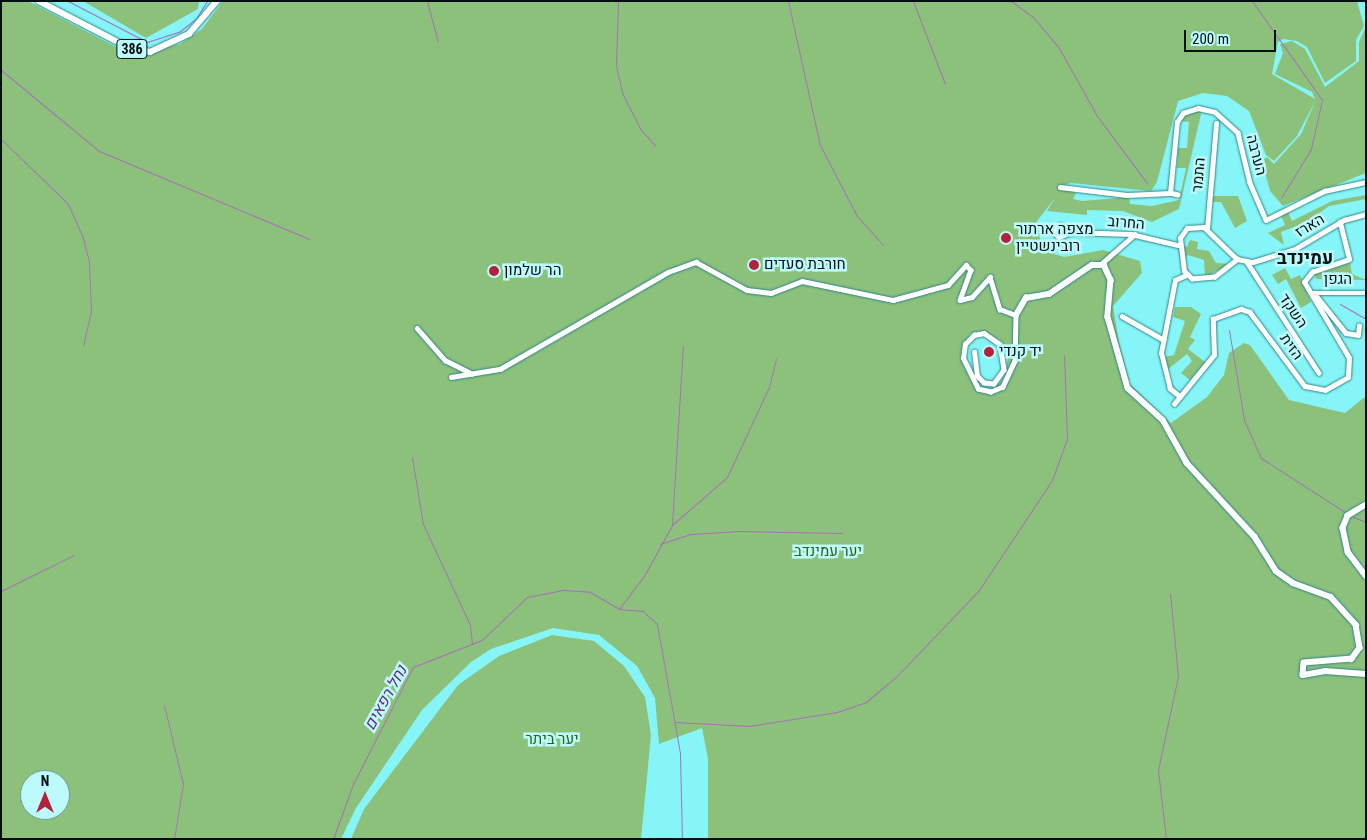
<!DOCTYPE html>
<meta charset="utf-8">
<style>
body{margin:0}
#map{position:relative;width:1367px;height:840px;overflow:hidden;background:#86f5f8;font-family:"Roboto Condensed",Heebo,sans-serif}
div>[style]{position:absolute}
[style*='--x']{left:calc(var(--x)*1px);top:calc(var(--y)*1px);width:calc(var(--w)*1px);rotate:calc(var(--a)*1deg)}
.green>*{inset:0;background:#8cc17b}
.stream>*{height:1px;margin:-0.5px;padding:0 0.5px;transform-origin:0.5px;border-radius:0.5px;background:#aa6ebc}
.roads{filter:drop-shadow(0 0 1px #2f878a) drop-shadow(0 0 1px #2f878a)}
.minor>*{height:4.5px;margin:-2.25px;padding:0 2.25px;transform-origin:2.25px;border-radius:2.25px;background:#fff}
.major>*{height:5.5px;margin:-2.75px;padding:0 2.75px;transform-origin:2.75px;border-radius:2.75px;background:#fff}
.dots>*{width:14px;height:14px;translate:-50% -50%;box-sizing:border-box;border:2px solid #bdfafc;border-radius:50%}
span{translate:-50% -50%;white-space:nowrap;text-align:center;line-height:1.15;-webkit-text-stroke:5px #bdfafc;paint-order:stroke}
.shield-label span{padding:1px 4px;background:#bdfafc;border:1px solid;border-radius:4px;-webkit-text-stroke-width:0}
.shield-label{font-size:14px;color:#000f10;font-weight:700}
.street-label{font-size:15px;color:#000f10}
.poi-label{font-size:15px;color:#000f10}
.left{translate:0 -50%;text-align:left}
.park-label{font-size:15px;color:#2a6410}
.water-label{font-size:16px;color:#691d7d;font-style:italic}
.quarter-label{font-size:18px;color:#000f10;font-weight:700}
.frame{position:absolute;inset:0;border:2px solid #000f10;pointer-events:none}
.north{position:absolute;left:20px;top:770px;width:50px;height:50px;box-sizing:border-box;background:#bdfafc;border:1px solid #719c9e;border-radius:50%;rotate:0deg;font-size:14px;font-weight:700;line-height:20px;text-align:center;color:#000f10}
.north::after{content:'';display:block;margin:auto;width:18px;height:22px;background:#b4213a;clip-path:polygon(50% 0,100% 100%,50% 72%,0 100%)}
.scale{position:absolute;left:1184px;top:30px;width:92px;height:22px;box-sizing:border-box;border:2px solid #000f10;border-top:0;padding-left:6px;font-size:15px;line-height:18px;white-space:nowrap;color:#000f10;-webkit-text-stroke:4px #bdfafc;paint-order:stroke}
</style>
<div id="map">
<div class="green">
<div style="clip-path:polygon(evenodd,1px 1px,28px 1px,131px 55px,180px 44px,202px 29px,223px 1px,1357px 1px,1364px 26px,1356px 40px,1356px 61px,1325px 83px,1307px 47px,1297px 41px,1283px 39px,1278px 42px,1272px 74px,1315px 99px,1312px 92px,1275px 74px,1283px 53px,1280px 44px,1292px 41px,1305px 49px,1325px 87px,1359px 61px,1359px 42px,1366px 26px,1366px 173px,1283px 206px,1270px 191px,1262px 161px,1267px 157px,1274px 164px,1301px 134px,1316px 100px,1297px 136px,1274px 161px,1266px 155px,1249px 111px,1227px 96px,1203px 93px,1178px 101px,1157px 182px,1151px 191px,1071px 183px,1061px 186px,1076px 193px,1073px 199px,1082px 201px,1129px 197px,1130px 204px,1152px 206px,1179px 200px,1186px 168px,1177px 168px,1178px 148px,1187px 148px,1189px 122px,1180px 121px,1184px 115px,1202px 110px,1179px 209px,1152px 222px,1123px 211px,1087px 210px,1087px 215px,1047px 211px,1055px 198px,1037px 221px,1042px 250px,1064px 257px,1103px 250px,1140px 261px,1142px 273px,1113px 306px,1119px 342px,1130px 384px,1171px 423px,1207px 397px,1224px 375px,1229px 353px,1244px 343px,1250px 345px,1289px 400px,1345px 413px,1366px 396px,1366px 839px,708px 839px,708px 759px,702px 728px,659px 744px,655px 698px,637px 666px,599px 635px,553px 628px,491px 649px,471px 662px,422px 710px,356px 808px,341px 839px,1px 839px,1px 1px,980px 331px,1000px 340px,1008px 356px,1005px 379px,990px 389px,978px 385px,966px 361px,965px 342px,970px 334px,980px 331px,1px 1px,30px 780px,60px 780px,60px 810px,30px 810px,30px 780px)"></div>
<div style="clip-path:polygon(83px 1px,199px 1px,198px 9px,146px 38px)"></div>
<div style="clip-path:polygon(1366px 195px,1366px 199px,1329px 206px,1307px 222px,1281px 232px,1284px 245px,1268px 233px,1285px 225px,1281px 216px,1288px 212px,1292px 221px,1332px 201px)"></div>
<div style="clip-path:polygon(1211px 196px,1238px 196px,1247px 221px,1235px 228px,1221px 202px,1211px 202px)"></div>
<div style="clip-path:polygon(1190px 240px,1198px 242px,1197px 249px,1209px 251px,1216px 263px,1230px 264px,1205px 277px,1204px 260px,1188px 255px,1184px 259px,1179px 244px,1187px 247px)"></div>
<div style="clip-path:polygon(1350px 263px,1352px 274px,1366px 280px,1316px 279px,1314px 273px)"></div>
<div style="clip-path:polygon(1285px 268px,1291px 279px,1300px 275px,1311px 302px,1301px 308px,1286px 279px,1278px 284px,1272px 275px)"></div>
<div style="clip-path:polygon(1175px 307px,1191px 307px,1201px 314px,1190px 337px,1195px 340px,1188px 349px,1205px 362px,1190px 380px,1181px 373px,1192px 361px,1187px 354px,1167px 370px,1164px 357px,1174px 355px,1185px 321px,1173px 317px)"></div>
<div style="clip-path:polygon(552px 635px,594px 641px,624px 666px,645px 697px,651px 735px,641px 839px,351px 839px,364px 809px,458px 685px,499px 656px)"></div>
</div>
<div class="stream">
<div style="--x:68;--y:1;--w:89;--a:27.4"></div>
<div style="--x:147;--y:42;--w:35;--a:-18"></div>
<div style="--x:180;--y:31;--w:20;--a:-37"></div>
<div style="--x:196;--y:19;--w:21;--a:-59"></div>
<div style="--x:427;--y:1;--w:42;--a:75"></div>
<div style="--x:618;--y:1;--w:65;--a:91.8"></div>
<div style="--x:616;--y:66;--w:28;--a:77"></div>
<div style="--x:622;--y:93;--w:42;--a:62.8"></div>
<div style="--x:641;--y:130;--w:21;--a:47"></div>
<div style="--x:788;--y:1;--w:148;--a:77.5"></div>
<div style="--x:820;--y:145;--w:80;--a:62.5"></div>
<div style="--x:857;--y:216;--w:39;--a:48"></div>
<div style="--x:913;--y:1;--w:89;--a:68.9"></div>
<div style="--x:1011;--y:1;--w:29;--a:36"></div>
<div style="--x:1034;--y:18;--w:39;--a:50"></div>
<div style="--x:1059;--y:48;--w:78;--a:60.8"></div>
<div style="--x:1097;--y:116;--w:84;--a:53.3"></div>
<div style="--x:1252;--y:1;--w:121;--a:54.7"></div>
<div style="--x:1322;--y:100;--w:50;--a:102.7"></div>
<div style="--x:1311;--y:149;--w:57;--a:121.5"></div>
<div style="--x:1;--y:70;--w:127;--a:39.6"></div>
<div style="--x:99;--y:151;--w:228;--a:22.7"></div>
<div style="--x:1;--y:139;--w:93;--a:44.1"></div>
<div style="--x:68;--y:204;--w:34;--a:66"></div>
<div style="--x:82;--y:235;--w:28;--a:75"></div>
<div style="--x:89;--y:262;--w:49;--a:87.7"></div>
<div style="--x:91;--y:311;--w:35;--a:103"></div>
<div style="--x:1340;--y:304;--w:30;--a:30"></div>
<div style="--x:1229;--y:330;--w:91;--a:80.5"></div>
<div style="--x:1244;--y:420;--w:42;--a:65.9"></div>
<div style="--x:1261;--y:458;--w:103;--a:32.8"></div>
<div style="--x:412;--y:457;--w:68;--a:80.7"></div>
<div style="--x:423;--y:524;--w:111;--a:65"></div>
<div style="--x:470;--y:625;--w:19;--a:84"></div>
<div style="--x:1353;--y:517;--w:14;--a:21"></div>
<div style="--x:672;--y:524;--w:178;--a:-86.5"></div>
<div style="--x:660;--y:544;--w:33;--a:-18"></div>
<div style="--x:691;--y:534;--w:48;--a:-3.6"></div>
<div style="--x:739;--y:531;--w:103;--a:1.1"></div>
<div style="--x:1;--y:591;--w:81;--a:-26.3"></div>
<div style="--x:619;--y:609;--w:41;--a:-52.9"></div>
<div style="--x:644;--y:576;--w:58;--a:-61.2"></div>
<div style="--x:672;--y:525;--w:73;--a:-41.1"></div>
<div style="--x:727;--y:477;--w:99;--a:-65"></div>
<div style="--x:769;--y:387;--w:29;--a:-76"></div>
<div style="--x:164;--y:705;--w:81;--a:76.5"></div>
<div style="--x:183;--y:784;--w:56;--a:99.3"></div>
<div style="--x:675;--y:722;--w:74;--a:3.1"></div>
<div style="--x:749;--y:726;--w:89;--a:-9"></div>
<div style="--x:837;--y:712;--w:31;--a:-19"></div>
<div style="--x:866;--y:702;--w:38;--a:-40"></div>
<div style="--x:895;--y:678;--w:122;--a:-46.3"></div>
<div style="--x:979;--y:590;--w:132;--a:-56.4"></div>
<div style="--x:1052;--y:480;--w:44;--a:-69.9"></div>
<div style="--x:1067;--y:439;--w:84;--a:-92"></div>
<div style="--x:333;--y:839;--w:59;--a:-70"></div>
<div style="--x:353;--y:784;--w:131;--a:-62.9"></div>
<div style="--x:413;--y:667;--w:74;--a:-21.4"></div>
<div style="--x:482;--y:640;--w:62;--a:-43.7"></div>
<div style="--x:527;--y:597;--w:38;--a:-11"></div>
<div style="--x:564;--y:590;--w:26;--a:4"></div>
<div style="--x:590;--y:592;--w:34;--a:30"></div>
<div style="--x:619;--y:609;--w:24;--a:5"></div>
<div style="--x:643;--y:611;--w:19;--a:43"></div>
<div style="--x:657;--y:624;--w:131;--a:79.9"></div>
<div style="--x:680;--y:753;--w:86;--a:88.7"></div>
<div style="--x:1166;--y:839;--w:69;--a:-96.6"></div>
<div style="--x:1158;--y:770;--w:96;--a:-78"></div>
<div style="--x:1178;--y:676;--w:83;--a:-95.5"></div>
</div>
<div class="roads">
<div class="minor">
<div style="--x:1060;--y:187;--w:67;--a:6.8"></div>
<div style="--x:1127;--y:195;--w:43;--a:-2.7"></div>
<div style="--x:1178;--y:195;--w:8;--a:-166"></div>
<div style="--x:1170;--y:193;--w:71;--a:-84.4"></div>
<div style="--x:1177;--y:122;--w:11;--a:-56"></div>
<div style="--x:1183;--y:113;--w:16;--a:-18"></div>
<div style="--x:1198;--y:108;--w:17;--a:13"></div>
<div style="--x:1215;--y:112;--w:31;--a:42"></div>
<div style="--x:1238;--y:133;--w:51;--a:76.5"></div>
<div style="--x:1250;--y:183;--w:40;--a:66.6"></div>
<div style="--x:1266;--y:220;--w:65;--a:-26.6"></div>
<div style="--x:1324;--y:191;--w:43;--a:-12.1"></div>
<div style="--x:1207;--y:229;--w:106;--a:-85.1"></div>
<div style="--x:1071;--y:232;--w:13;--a:-151"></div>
<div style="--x:1060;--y:226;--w:9;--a:144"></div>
<div style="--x:1053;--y:231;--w:8;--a:45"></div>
<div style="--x:1059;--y:237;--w:13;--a:-23"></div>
<div style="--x:1071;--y:232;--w:60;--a:1.9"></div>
<div style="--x:1131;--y:234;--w:48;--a:13.2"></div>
<div style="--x:1238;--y:259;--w:29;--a:142"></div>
<div style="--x:1215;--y:277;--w:23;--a:175"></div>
<div style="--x:1192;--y:279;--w:11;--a:-135"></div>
<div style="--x:1184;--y:271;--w:33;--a:-97"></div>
<div style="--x:1180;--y:238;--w:12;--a:-55"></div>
<div style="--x:1187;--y:228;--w:17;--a:-3"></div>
<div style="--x:1204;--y:227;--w:46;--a:44.1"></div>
<div style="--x:1237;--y:259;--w:16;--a:11"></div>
<div style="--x:1253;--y:262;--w:44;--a:-17.2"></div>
<div style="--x:1295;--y:249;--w:57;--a:-30.6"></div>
<div style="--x:1344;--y:220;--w:23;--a:-15"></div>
<div style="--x:1247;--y:262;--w:132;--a:57"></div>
<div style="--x:1101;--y:264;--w:45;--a:-41.4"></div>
<div style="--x:1313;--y:293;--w:53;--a:0"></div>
<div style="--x:1314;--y:293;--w:51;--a:51.3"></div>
<div style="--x:1346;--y:333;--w:12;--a:9"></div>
<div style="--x:1358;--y:335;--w:9;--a:-84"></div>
<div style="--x:1122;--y:316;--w:48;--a:29.7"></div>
<div style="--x:417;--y:328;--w:43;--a:48.8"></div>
<div style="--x:445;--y:360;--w:30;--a:27"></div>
<div style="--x:451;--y:377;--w:50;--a:-9.3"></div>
<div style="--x:500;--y:369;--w:194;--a:-30"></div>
<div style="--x:668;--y:272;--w:30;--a:-20"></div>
<div style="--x:696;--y:262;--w:58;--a:28.8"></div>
<div style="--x:747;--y:290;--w:24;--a:7"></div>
<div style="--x:771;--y:293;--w:33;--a:-21"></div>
<div style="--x:802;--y:281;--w:93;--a:11.8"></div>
<div style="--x:893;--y:300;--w:57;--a:-15.3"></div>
<div style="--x:948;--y:285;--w:27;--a:-48"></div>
<div style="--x:966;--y:265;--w:7;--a:45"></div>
<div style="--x:971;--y:270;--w:32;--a:110"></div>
<div style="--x:960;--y:300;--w:12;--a:-14"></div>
<div style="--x:972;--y:297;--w:27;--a:-48"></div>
<div style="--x:990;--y:277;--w:34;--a:73"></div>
<div style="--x:1000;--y:309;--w:17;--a:21"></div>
<div style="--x:1016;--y:315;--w:46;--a:91.2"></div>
<div style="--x:1015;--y:361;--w:29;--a:115"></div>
<div style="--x:1003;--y:387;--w:13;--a:157"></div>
<div style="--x:991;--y:392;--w:13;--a:-167"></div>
<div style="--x:978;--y:389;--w:34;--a:-116"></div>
<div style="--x:963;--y:358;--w:14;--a:-82"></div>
<div style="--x:965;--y:344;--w:13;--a:-45"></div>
<div style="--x:974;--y:335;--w:10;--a:-11"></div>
<div style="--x:984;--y:333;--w:19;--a:35"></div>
<div style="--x:1000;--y:344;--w:26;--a:81"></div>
<div style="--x:1004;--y:370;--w:17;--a:126"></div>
<div style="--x:994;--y:384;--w:10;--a:-174"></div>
<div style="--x:984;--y:383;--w:10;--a:-135"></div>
<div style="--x:977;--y:376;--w:24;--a:-97"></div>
<div style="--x:1180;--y:397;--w:13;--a:-141"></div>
<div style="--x:1170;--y:389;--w:37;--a:-104"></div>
<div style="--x:1161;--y:353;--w:74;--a:-79.1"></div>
<div style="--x:1175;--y:280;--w:12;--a:-24"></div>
<div style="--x:1174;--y:404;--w:63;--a:-50.8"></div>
<div style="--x:1214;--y:355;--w:36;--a:-92"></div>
<div style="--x:1213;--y:319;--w:30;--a:-20"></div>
<div style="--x:1241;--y:309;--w:9;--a:18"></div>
<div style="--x:1250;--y:312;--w:92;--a:53.4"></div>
<div style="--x:1305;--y:386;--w:20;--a:11"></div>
<div style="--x:1325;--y:390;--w:26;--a:-29"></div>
<div style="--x:1348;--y:377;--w:19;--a:-87"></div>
<div style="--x:1349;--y:358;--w:88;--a:-120.6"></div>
<div style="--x:1304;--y:282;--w:13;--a:-51"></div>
<div style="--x:1312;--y:272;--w:39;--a:-19"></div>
<div style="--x:1349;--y:259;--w:38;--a:-104"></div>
</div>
<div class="major">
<div style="--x:39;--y:1;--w:96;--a:27.4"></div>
<div style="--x:124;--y:45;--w:27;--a:15"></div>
<div style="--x:150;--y:52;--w:43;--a:-24.8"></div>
<div style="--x:189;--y:34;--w:43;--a:-49.7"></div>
<div style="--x:1016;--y:315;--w:20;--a:-60"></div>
<div style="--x:1026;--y:298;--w:23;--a:-10"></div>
<div style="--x:1049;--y:294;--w:52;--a:-34"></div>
<div style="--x:1092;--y:265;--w:12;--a:0"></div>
<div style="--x:1104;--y:265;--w:17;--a:65"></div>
<div style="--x:1111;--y:280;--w:37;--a:95"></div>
<div style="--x:1108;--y:317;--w:74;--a:74.3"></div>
<div style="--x:1128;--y:388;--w:47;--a:42.4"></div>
<div style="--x:1163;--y:420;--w:49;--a:60.8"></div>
<div style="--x:1187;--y:463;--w:100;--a:47.4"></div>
<div style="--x:1255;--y:537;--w:40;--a:58"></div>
<div style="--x:1276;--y:571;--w:21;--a:35"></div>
<div style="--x:1293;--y:583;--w:40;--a:20.2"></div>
<div style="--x:1331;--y:597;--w:38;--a:48"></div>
<div style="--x:1356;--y:625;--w:23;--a:80"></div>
<div style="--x:1360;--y:648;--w:14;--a:126"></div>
<div style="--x:1352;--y:659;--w:48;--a:175.2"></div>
<div style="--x:1304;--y:663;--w:12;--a:95"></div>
<div style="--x:1303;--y:675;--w:22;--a:-10"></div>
<div style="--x:1325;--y:671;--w:41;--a:4.2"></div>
<div style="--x:1366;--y:505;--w:21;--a:149"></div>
<div style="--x:1348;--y:516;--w:13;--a:113"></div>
<div style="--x:1343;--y:528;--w:25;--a:78"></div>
<div style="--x:1348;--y:552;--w:30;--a:53"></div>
</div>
</div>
<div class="dots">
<div style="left:1006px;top:238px;background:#b4213a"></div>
<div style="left:754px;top:265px;background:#b4213a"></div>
<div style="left:494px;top:271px;background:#b4213a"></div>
<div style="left:989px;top:352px;background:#b4213a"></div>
</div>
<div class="shield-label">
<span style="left:132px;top:49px">386</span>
</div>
<div class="street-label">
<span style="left:1256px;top:155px;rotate:76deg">הערבה</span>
<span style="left:1199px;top:175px;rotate:-85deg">התמר</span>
<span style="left:1126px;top:223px;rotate:5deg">החרוב</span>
<span style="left:1310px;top:226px;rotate:-31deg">הארז</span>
<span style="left:1338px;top:280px">הגפן</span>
<span style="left:1293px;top:311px;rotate:56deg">השקד</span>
<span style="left:1291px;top:347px;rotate:55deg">הזית</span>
</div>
<div class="poi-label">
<span class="left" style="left:1016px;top:238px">מצפה ארתור<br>רובינשטיין</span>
<span class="left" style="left:764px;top:265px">חורבת סעדים</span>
<span class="left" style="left:504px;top:271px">הר שלמון</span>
<span class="left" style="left:999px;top:352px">יד קנדי</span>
</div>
<div class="park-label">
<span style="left:828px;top:552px">יער עמינדב</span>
<span style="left:552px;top:740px">יער ביתר</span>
</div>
<div class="water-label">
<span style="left:386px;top:698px;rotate:-61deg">נחל רפאים</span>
</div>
<div class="quarter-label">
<span style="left:1305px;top:258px">עמינדב</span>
</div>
<div class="frame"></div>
<div class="north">N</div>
<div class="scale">200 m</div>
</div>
